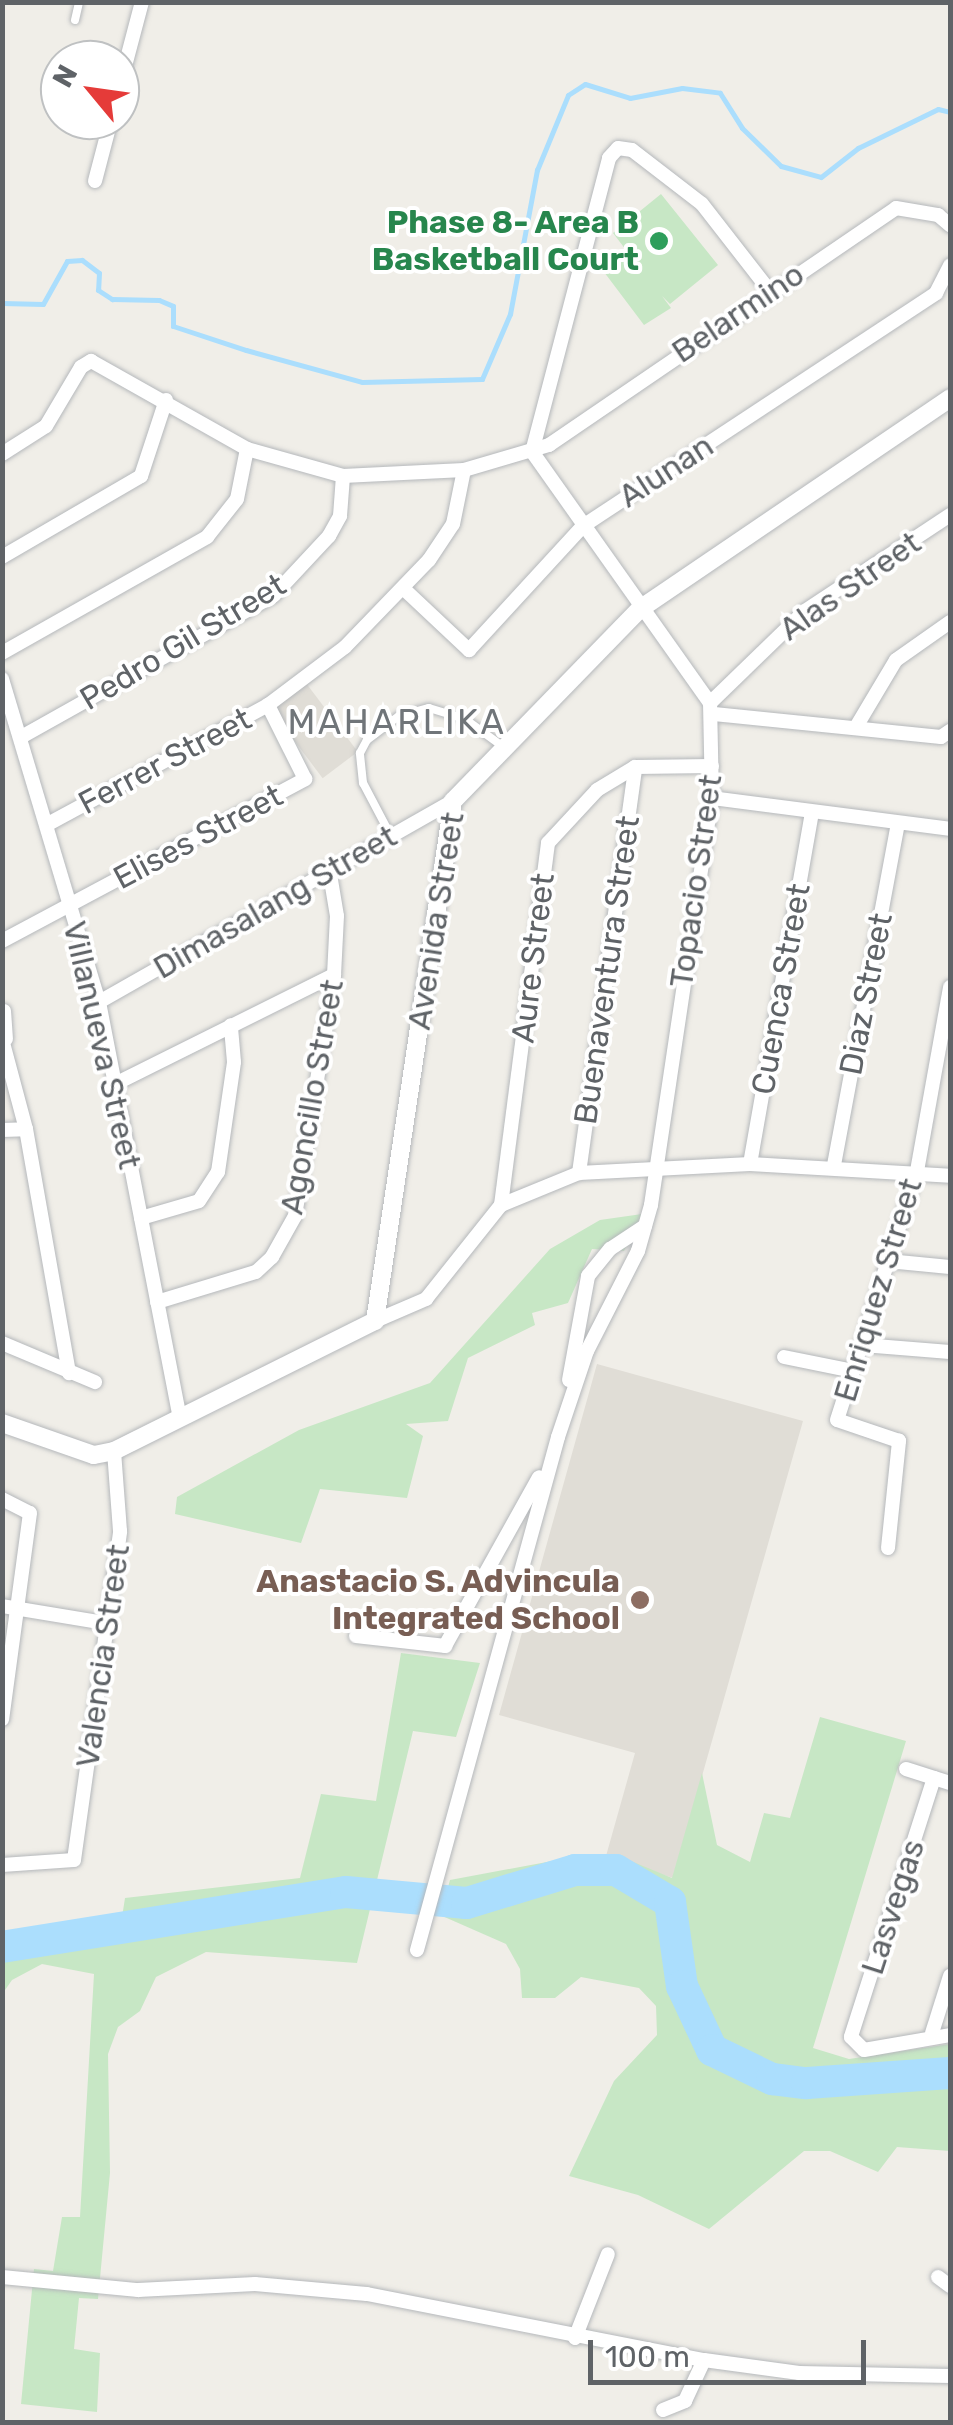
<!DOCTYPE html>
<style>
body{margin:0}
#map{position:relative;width:953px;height:2425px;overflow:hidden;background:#f0eee8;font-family:Rubik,sans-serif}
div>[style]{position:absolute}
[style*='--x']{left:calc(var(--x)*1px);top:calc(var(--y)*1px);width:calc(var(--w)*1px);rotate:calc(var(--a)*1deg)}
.education>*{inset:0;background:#e0ddd6;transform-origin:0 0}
.green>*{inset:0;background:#c7e7c5}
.stream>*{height:5px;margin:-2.5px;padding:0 2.5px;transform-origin:2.5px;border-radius:2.5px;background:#abdefd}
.river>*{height:32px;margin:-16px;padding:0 16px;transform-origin:16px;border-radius:16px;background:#abdefd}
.roads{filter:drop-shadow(0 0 2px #b5b8bb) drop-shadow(0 0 2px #b5b8bb)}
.service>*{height:8px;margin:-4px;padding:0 4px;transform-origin:4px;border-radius:4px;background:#fff}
.minor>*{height:14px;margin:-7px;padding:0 7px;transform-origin:7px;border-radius:7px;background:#fff}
.tertiary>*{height:18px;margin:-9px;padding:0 9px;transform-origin:9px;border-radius:9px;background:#fff}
.dots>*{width:28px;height:28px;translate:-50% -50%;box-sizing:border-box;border:5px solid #fff;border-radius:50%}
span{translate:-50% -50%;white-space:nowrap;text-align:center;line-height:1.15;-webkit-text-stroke:8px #fff;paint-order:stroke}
.leisure-label{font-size:32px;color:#27864d;font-weight:700}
.right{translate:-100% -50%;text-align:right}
.street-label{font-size:32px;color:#5f6367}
.education-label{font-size:32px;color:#785e54;font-weight:700}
.neighbourhood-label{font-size:35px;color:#707579;letter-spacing:2.5px}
.frame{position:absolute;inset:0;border:5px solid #5f6367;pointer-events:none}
.north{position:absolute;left:40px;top:40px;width:100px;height:100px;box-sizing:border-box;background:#fff;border:2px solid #bfc1c2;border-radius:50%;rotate:299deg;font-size:28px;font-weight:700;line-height:40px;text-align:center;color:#5f6367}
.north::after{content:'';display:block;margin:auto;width:35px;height:45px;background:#e53b39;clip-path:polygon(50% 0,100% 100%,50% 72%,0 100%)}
.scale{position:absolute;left:588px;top:2340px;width:278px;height:45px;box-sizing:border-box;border:5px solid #5f6367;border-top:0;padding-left:12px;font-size:30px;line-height:35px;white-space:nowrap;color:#5f6367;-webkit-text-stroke:8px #fff;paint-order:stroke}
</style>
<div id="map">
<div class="education">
<div style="left:306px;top:683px;width:86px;height:44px;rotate:53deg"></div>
<div style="clip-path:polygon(597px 1364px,803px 1421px,673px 1878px,606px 1856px,635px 1753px,499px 1715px)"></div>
</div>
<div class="green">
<div style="clip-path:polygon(661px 194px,718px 265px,670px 304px,662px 296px,671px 308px,644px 325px,601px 268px,626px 250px,613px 233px)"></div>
<div style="clip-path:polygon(642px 1214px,624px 1251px,592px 1249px,568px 1303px,532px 1313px,535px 1325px,468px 1358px,448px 1421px,406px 1424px,423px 1436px,407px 1498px,320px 1489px,301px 1543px,175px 1514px,177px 1497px,299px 1430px,430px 1383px,550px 1249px,600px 1220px)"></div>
<div style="clip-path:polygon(401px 1653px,480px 1663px,456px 1737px,413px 1731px,357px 1963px,206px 1952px,156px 1977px,140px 2011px,118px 2027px,108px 2054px,110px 2173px,98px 2299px,79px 2298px,74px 2349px,100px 2353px,97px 2412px,21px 2404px,34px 2269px,53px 2271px,62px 2217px,80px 2217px,94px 1974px,42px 1964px,12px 1980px,3px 1993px,3px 1932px,120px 1930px,125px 1898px,300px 1878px,321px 1794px,376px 1801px)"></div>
<div style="clip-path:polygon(820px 1717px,906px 1741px,813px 2048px,849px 2059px,950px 2044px,950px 2151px,897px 2147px,878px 2172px,830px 2151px,804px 2151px,709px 2229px,638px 2195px,569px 2176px,614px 2081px,657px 2035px,656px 2006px,639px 1988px,581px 1977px,555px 1998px,522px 1998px,520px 1969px,506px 1944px,440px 1915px,450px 1880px,579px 1856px,631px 1861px,672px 1878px,702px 1773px,717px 1845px,750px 1862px,764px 1813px,790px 1818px)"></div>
</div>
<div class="stream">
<div style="--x:2;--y:303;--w:41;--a:1.4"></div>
<div style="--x:43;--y:304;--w:49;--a:-60.8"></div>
<div style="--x:67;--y:261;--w:15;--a:-4"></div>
<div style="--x:82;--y:260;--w:21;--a:37"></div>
<div style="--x:99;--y:273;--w:17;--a:93"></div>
<div style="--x:98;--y:290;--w:17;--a:33"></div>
<div style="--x:112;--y:299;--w:47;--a:1.2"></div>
<div style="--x:159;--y:300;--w:15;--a:23"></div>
<div style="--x:173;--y:306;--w:20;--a:90"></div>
<div style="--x:173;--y:326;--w:77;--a:18.2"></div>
<div style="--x:246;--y:350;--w:120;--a:15.4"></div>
<div style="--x:362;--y:382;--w:120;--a:-1.4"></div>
<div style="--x:482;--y:379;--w:71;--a:-66.7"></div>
<div style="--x:510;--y:314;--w:147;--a:-79.4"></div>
<div style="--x:537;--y:170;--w:81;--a:-67.5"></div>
<div style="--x:568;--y:95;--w:20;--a:-33"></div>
<div style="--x:585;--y:84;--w:47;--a:17.3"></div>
<div style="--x:630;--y:98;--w:53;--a:-10.9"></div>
<div style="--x:682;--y:88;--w:38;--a:7"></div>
<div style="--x:720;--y:93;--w:41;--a:57.8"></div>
<div style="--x:742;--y:128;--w:54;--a:44.3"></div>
<div style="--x:781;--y:166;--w:41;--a:15.4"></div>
<div style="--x:821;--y:177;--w:47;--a:-38.1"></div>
<div style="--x:858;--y:148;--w:89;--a:-26"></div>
<div style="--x:938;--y:109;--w:12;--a:14"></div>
</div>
<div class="river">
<div style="--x:2;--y:1947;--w:348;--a:-9.1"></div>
<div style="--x:346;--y:1892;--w:121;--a:5.2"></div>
<div style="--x:467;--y:1903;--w:113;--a:-17"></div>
<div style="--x:575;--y:1870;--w:41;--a:0"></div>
<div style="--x:616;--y:1870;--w:63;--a:30.7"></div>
<div style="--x:670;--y:1902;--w:85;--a:81.9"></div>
<div style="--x:682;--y:1986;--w:71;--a:64.9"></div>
<div style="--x:712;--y:2050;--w:67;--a:25.8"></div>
<div style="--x:772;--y:2079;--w:35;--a:7"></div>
<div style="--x:807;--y:2083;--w:143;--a:-4"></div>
</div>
<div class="roads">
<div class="service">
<div style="--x:75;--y:20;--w:18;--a:-77"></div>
<div style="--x:391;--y:836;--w:60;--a:-117.8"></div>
<div style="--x:363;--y:783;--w:30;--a:-96"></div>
<div style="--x:360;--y:753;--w:15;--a:-62"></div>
<div style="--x:367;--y:740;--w:40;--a:-37"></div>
<div style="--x:399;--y:716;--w:31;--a:-15"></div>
<div style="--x:429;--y:708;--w:38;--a:17"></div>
<div style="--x:465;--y:719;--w:46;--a:36.1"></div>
</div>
<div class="minor">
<div style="--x:120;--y:85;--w:86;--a:-75.2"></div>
<div style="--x:95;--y:181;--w:63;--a:-75.3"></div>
<div style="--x:2;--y:454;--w:52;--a:-32.5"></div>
<div style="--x:46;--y:426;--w:69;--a:-59.3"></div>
<div style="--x:81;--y:367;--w:12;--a:-31"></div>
<div style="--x:91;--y:361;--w:179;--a:29.4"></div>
<div style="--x:247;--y:449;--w:100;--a:15.7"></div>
<div style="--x:343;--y:476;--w:121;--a:-2.8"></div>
<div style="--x:464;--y:470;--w:89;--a:-16.4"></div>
<div style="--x:549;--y:445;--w:420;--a:-34.3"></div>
<div style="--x:896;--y:208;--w:43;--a:9.5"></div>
<div style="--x:938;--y:215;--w:16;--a:40"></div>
<div style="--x:2;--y:557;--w:161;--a:-30.2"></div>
<div style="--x:141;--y:476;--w:80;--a:-71.8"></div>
<div style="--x:405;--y:590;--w:88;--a:43.2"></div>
<div style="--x:469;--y:650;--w:168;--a:-47.4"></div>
<div style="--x:583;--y:526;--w:423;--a:-33.4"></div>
<div style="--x:936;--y:293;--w:31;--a:-63"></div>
<div style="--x:2;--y:653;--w:236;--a:-29.5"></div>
<div style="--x:207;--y:537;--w:48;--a:-51.7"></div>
<div style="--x:237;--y:499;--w:51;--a:-78.7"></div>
<div style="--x:2;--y:679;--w:337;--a:73.3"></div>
<div style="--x:99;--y:1002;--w:423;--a:79"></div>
<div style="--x:710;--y:703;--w:132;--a:-44.1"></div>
<div style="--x:805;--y:611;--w:174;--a:-33.5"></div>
<div style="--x:714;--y:714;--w:228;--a:5.8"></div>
<div style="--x:941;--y:737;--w:11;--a:-34"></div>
<div style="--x:856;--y:727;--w:78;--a:-59.2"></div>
<div style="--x:896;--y:660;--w:66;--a:-35.1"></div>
<div style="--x:23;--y:736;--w:288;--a:-29.3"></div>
<div style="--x:274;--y:595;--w:81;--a:-47"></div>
<div style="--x:329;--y:536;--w:23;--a:-61"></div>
<div style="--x:340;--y:516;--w:40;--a:-85.7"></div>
<div style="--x:712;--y:798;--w:240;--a:7.4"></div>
<div style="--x:48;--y:824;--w:250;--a:-28.4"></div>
<div style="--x:268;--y:705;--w:96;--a:-37"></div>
<div style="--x:345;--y:647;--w:121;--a:-46"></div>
<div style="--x:429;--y:560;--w:43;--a:-56.3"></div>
<div style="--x:453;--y:524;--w:55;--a:-78.5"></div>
<div style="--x:2;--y:941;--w:344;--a:-28.1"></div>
<div style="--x:305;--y:779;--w:83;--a:-116.6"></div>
<div style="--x:99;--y:1002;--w:407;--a:-29.6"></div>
<div style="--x:4;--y:1011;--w:28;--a:86"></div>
<div style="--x:2;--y:1039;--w:93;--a:75.1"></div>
<div style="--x:26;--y:1129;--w:248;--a:80"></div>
<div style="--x:115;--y:1084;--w:245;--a:-26.5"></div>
<div style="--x:2;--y:1130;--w:24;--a:-2"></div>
<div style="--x:750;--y:1164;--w:356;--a:-80"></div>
<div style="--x:834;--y:1165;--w:347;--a:-79.4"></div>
<div style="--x:579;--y:1173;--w:410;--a:-82.1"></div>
<div style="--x:501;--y:1205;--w:365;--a:-82.6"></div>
<div style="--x:548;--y:843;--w:72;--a:-47.2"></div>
<div style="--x:597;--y:790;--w:44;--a:-31.2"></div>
<div style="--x:635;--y:767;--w:77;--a:-0.7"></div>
<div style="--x:141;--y:1218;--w:60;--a:-16.3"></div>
<div style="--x:199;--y:1201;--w:35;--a:-57"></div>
<div style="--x:218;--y:1172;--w:111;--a:-81.7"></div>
<div style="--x:234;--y:1062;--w:37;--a:-95"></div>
<div style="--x:888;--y:1261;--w:62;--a:5.5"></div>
<div style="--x:157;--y:1302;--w:103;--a:-16.9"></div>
<div style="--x:256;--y:1272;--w:22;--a:-43"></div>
<div style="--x:272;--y:1257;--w:47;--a:-60.7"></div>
<div style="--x:295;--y:1216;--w:244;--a:-80.8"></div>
<div style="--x:334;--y:975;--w:59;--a:-87.1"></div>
<div style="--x:337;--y:916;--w:49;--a:-99.5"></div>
<div style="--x:375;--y:1321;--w:56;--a:-23.3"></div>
<div style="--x:426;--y:1299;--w:120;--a:-51.4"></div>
<div style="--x:501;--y:1205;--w:84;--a:-22.3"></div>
<div style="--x:579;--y:1173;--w:171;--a:-3"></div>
<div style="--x:750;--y:1164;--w:200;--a:3.4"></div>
<div style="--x:2;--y:1343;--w:101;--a:22.8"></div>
<div style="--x:863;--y:1345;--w:87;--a:4.6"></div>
<div style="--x:784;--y:1357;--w:70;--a:11.5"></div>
<div style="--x:569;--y:1380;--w:106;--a:-79.6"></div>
<div style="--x:588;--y:1276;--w:35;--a:-51"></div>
<div style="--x:610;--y:1249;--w:42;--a:-33.3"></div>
<div style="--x:2;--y:1499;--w:31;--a:27"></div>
<div style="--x:30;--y:1513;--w:208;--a:97.7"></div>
<div style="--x:888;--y:1548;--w:108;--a:-84.1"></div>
<div style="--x:899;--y:1441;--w:65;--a:-161.3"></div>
<div style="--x:837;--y:1420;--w:262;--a:-72.2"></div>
<div style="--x:917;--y:1171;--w:187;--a:-79.8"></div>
<div style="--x:2;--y:1606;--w:110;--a:9.4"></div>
<div style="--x:356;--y:1636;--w:90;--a:6.4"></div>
<div style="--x:445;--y:1646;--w:193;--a:-60.9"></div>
<div style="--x:906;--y:1769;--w:46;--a:17.7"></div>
<div style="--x:934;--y:1778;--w:272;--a:107.8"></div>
<div style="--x:851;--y:2037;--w:18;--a:45"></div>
<div style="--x:864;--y:2050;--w:87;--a:-9.9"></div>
<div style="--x:2;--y:1865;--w:72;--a:-4"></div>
<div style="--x:74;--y:1860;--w:332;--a:-82"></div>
<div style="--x:120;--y:1531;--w:80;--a:-94.3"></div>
<div style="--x:417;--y:1950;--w:532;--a:-74.63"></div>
<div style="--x:558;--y:1437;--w:91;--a:-71.4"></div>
<div style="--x:587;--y:1351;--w:112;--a:-63"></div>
<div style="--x:638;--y:1251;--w:48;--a:-74.2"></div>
<div style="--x:651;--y:1205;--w:412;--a:-81.5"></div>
<div style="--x:712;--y:798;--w:95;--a:-91.2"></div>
<div style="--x:710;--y:703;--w:308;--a:-125.3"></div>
<div style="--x:532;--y:452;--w:304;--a:-75.3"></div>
<div style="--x:609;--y:158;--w:13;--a:-48"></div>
<div style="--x:618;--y:148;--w:14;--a:8"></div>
<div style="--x:632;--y:150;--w:88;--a:37.6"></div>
<div style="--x:702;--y:204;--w:109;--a:52.1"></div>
<div style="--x:932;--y:2033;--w:60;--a:-72.5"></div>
<div style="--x:2;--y:2277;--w:137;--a:5.5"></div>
<div style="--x:138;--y:2290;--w:117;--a:-2.9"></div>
<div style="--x:255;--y:2284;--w:112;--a:5.1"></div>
<div style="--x:367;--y:2294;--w:343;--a:11.1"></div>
<div style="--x:704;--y:2360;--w:96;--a:7.8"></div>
<div style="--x:799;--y:2373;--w:151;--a:1.1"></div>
<div style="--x:938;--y:2277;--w:15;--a:37"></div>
<div style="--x:575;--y:2338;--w:90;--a:-68.6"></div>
<div style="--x:663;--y:2410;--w:24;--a:-22"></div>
<div style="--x:685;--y:2401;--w:45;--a:-65.1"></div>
</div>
<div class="tertiary">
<div style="--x:2;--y:1423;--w:97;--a:19.2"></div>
<div style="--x:94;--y:1455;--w:20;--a:-11"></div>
<div style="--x:114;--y:1451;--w:292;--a:-26.5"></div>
<div style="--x:375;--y:1321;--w:526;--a:-81.47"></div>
<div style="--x:453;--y:801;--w:268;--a:-45.8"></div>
<div style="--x:640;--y:609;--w:375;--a:-34.2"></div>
</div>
</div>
<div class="dots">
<div style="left:659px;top:241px;background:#2e9e5b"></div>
<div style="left:640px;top:1600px;background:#8d6e63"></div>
</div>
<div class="leisure-label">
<span class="right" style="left:639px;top:241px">Phase 8- Area B<br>Basketball Court</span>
</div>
<div class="street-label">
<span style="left:738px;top:313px;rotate:-34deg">Belarmino</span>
<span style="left:666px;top:471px;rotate:-33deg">Alunan</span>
<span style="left:850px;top:586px;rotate:-35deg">Alas Street</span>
<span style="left:183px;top:642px;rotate:-31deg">Pedro Gil Street</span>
<span style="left:165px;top:761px;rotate:-28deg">Ferrer Street</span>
<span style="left:198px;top:837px;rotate:-28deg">Elises Street</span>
<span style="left:696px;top:881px;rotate:-82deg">Topacio Street</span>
<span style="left:275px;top:902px;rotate:-30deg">Dimasalang Street</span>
<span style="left:436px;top:921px;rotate:-81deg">Avenida Street</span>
<span style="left:533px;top:958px;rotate:-83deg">Aure Street</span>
<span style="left:607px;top:970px;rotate:-82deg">Buenaventura Street</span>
<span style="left:781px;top:989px;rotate:-80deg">Cuenca Street</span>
<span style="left:866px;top:994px;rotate:-79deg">Diaz Street</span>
<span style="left:102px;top:1045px;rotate:77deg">Villanueva Street</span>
<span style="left:312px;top:1097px;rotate:-80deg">Agoncillo Street</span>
<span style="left:878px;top:1290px;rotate:-73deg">Enriquez Street</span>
<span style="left:103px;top:1656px;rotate:-82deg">Valencia Street</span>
<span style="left:893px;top:1907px;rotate:-72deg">Lasvegas</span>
</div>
<div class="education-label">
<span class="right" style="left:620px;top:1600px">Anastacio S. Advincula<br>Integrated School</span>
</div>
<div class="neighbourhood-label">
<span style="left:397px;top:722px">MAHARLIKA</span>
</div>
<div class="frame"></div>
<div class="north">N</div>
<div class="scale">100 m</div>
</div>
